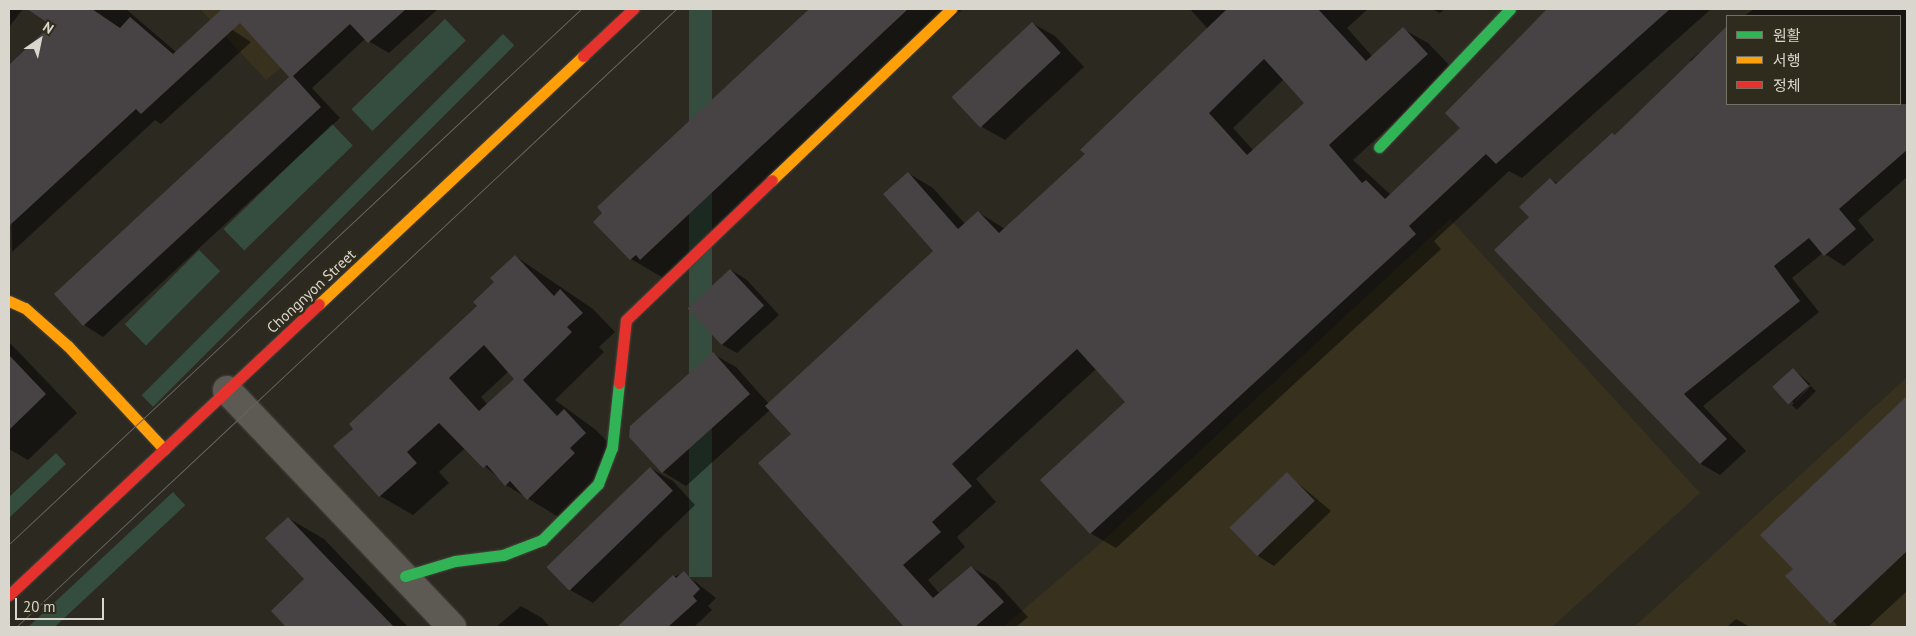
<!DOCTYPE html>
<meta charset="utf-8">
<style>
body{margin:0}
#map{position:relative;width:1916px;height:636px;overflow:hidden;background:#2c2921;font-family:"PT Sans","Noto Sans KR",sans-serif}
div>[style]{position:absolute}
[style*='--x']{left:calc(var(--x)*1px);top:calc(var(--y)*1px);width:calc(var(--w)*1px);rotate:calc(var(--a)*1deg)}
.built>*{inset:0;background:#37311e}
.green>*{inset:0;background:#354d3f;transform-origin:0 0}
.shadow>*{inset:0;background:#0007;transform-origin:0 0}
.building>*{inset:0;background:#474243;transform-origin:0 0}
.roads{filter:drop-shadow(0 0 1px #47453d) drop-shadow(0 0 1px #47453d)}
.street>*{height:28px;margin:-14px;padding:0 14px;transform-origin:14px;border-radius:14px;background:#5d5a54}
.fast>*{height:11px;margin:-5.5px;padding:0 5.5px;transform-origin:5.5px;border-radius:5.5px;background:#30b455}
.slow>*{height:11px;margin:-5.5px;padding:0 5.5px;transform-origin:5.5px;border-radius:5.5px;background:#ff9f0a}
.jam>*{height:11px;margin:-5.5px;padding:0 5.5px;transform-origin:5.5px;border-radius:5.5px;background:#e5322d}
.tram>*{height:1px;margin:-0.5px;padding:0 0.5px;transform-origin:0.5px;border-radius:0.5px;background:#66645f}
span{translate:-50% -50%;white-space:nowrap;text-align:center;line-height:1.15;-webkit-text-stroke:5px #302c1d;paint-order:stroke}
.street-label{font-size:15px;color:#d9d6cd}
.frame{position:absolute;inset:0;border:10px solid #d9d6cd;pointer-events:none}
.legend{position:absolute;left:1726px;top:15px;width:175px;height:90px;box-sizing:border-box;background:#302c1d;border:1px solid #747063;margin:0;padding:6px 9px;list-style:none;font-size:15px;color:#d9d6cd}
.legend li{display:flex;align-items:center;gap:10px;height:25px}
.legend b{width:25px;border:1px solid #747063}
.north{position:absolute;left:15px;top:15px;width:50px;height:50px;-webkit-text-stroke:4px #302c1d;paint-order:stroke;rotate:34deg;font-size:14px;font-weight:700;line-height:20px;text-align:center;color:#d9d6cd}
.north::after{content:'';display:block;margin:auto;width:18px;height:22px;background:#d9d6cd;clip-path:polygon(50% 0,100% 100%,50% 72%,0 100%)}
.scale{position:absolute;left:15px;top:598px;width:89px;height:22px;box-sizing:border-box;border:2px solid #d9d6cd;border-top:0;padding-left:6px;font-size:15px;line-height:18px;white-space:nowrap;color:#d9d6cd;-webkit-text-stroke:4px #302c1d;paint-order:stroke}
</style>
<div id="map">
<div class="built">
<div style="clip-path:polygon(200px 9px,406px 9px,368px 43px,350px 24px,301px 68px,292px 59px,266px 80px)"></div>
<div style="clip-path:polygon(1450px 219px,1700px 493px,1552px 627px,1003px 627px,1093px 550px)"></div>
<div style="clip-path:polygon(1907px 377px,1907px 627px,1634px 627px)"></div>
</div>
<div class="green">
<div style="left:689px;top:9px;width:23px;height:568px"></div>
<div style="left:445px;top:19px;width:30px;height:130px;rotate:46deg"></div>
<div style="left:503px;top:34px;width:16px;height:511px;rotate:45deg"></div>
<div style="left:332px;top:124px;width:30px;height:151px;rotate:46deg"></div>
<div style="left:199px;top:250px;width:30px;height:105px;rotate:45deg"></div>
<div style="clip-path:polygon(56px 453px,66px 464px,9px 518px,9px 497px)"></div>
<div style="left:173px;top:492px;width:18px;height:197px;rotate:47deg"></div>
</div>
<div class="shadow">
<div style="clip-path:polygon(9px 9px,23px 9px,9px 27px)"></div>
<div style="clip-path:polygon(29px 9px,126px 9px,176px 52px,214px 18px,251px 42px,161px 124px,155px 120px,12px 252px,9px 67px,53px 25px)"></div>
<div style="clip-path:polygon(228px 9px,438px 9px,389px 53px,365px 39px,312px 88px,340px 118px,103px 337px,84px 325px,291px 77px)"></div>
<div style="clip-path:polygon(811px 9px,963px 9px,665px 279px,631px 259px,599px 208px)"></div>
<div style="clip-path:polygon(evenodd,1190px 9px,1368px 9px,1347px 28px,1372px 56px,1403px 29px,1428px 43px,1453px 69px,1353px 160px,1391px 195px,1462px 128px,1447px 113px,1549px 9px,1600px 9px,1607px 15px,1614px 9px,1711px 9px,1522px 178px,1509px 171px,1434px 241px,1441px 249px,1116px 548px,1090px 533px,1127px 402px,1096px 369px,976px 479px,996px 502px,957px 537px,965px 547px,928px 580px,940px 594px,971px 567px,996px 582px,1028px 617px,1016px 627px,906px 627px,759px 463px,792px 434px,770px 410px,686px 486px,663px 472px,630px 436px,713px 354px,736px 367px,769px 404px,935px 251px,908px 173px,933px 188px,965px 224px,978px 212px,1005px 229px,1086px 154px,1208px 29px,1190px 9px,1284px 79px,1306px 104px,1254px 151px,1233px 128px,1284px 79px)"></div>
<div style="clip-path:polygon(1432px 9px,1445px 9px,1440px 13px)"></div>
<div style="clip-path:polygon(1754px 9px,1907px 9px,1907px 177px,1858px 220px,1874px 240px,1844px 266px,1823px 253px,1792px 278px,1819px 312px,1703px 406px,1746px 451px,1720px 475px,1701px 464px,1496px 250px,1530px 217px,1550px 179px,1559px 184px,1616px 136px,1694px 64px,1690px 60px,1727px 30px,1727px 104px,1900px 104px,1900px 16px,1744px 16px)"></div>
<div style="clip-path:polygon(1032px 23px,1055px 36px,1084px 67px,1005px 140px,982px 127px)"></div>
<div style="clip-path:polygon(evenodd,515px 256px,593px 309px,615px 332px,599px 347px,604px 352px,555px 400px,596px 430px,618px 453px,560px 518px,506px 485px,465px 448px,439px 472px,449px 483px,413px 515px,380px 496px,335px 447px,479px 306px,515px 256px,509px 371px,516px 379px,488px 405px,481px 397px,509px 371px)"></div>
<div style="clip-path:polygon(731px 270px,747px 280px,779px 315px,737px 353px,721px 344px)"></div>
<div style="clip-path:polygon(9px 342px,77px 413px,28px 460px,9px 449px)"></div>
<div style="left:1793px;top:369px;width:23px;height:25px;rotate:41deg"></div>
<div style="left:1811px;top:386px;width:7px;height:27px;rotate:45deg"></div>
<div style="clip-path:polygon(1906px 398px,1907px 591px,1868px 627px,1838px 627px,1795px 569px)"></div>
<div style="clip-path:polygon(650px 468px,673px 481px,695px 505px,593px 603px,570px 590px)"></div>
<div style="clip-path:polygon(1287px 474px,1331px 511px,1274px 566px,1258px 556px)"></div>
<div style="clip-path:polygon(288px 518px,324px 539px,408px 627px,287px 627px,272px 611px,306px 579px)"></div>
<div style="clip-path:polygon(684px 573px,716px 598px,708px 606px,712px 610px,694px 627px,623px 627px,673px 577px)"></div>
<div style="clip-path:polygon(521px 606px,542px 618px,550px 627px,496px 627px)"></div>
<div style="clip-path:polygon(1736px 619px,1750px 627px,1727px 627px)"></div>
</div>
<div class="building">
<div style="clip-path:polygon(27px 9px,92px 9px,120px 28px,130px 17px,173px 54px,222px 9px,406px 9px,368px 43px,350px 24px,293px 76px,321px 107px,83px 326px,54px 294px,289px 77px,240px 23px,141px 114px,136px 109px,9px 226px,9px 65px,51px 25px)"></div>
<div style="clip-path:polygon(809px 9px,908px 9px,640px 260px,636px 255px,630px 260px,593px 222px,602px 213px,597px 207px)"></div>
<div style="clip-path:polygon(evenodd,1227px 9px,1318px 9px,1366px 61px,1403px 27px,1428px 54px,1329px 145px,1362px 183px,1366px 180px,1385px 199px,1460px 128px,1445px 113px,1547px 9px,1670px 9px,1496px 164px,1486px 154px,1409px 226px,1416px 234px,1090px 534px,1040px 480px,1125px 402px,1077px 349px,952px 464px,972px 486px,932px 522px,941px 532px,903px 565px,933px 598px,971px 566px,1004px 602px,975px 627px,904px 627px,758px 463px,791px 434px,765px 406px,933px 251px,883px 194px,908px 172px,958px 229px,978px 211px,999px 233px,1085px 154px,1080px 150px,1227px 9px,1264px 59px,1304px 103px,1247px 155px,1209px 113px,1264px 59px)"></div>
<div style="left:1032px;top:22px;width:42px;height:110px;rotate:47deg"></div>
<div style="clip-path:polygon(1727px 26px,1727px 104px,1907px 104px,1907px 150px,1839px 209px,1856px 229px,1824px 256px,1809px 238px,1774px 266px,1800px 301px,1684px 394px,1727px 439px,1700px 464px,1494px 250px,1529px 217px,1519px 207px,1550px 178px,1556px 184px,1612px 133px,1615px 135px)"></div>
<div style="clip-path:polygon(evenodd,515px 255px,554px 296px,560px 289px,583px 313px,567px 327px,572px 332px,523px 380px,557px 416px,564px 409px,586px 433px,570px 448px,575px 453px,527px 500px,510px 481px,505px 486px,487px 465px,483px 468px,439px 423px,407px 452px,417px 463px,379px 497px,333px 446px,353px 429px,349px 424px,477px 306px,473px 302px,494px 282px,490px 278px,515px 255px,484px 345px,514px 379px,479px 411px,449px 378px,484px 345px)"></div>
<div style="left:730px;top:269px;width:50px;height:58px;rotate:47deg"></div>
<div style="clip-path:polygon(713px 352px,750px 394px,662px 473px,629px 437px,630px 426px)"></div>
<div style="clip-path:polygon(9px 355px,46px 394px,9px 430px)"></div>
<div style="left:1793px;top:368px;width:24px;height:28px;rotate:48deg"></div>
<div style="clip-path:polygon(1907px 396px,1907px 551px,1830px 624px,1785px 576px,1793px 569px,1760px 535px)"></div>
<div style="left:650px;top:467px;width:33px;height:144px;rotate:46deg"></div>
<div style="left:1287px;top:472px;width:40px;height:80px;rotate:46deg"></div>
<div style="clip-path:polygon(288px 517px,327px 558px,394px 627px,286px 627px,271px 611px,304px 579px,265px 538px)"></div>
<div style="clip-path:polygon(684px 571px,700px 589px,693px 596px,697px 601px,668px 627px,617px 627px,673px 575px,676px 578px)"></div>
</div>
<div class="roads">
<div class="street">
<div style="--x:227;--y:390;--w:327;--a:46.5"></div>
</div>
<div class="fast">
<div style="--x:1379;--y:147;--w:190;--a:-46.5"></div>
<div style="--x:405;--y:576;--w:52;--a:-16.7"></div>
<div style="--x:455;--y:561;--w:48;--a:-7.1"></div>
<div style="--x:503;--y:555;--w:42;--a:-21"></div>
<div style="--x:542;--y:540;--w:79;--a:-45"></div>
<div style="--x:598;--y:484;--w:39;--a:-69"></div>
<div style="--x:612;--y:448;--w:65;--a:-83.9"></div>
</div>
<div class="slow">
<div style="--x:772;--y:180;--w:248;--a:-43.7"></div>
<div style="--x:9;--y:301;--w:17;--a:24"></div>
<div style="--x:25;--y:308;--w:57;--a:41.5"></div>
<div style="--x:68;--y:346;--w:141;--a:47"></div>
<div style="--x:319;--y:304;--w:362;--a:-43.2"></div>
</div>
<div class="jam">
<div style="--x:583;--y:56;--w:69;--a:-43.2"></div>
<div style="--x:619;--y:383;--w:63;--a:-83.7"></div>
<div style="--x:626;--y:320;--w:202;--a:-43.8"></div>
<div style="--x:9;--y:595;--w:425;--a:-43.2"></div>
</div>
</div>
<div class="tram">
<div style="--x:9;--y:544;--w:783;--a:-43.09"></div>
<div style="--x:16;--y:627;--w:904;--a:-43.12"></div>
</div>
<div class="street-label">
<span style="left:311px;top:291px;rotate:-43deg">Chongnyon Street</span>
</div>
<div class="frame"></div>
<ul class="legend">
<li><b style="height:6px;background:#30b455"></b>원활</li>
<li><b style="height:6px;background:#ff9f0a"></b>서행</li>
<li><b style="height:6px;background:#e5322d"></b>정체</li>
</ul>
<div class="north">N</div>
<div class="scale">20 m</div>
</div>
